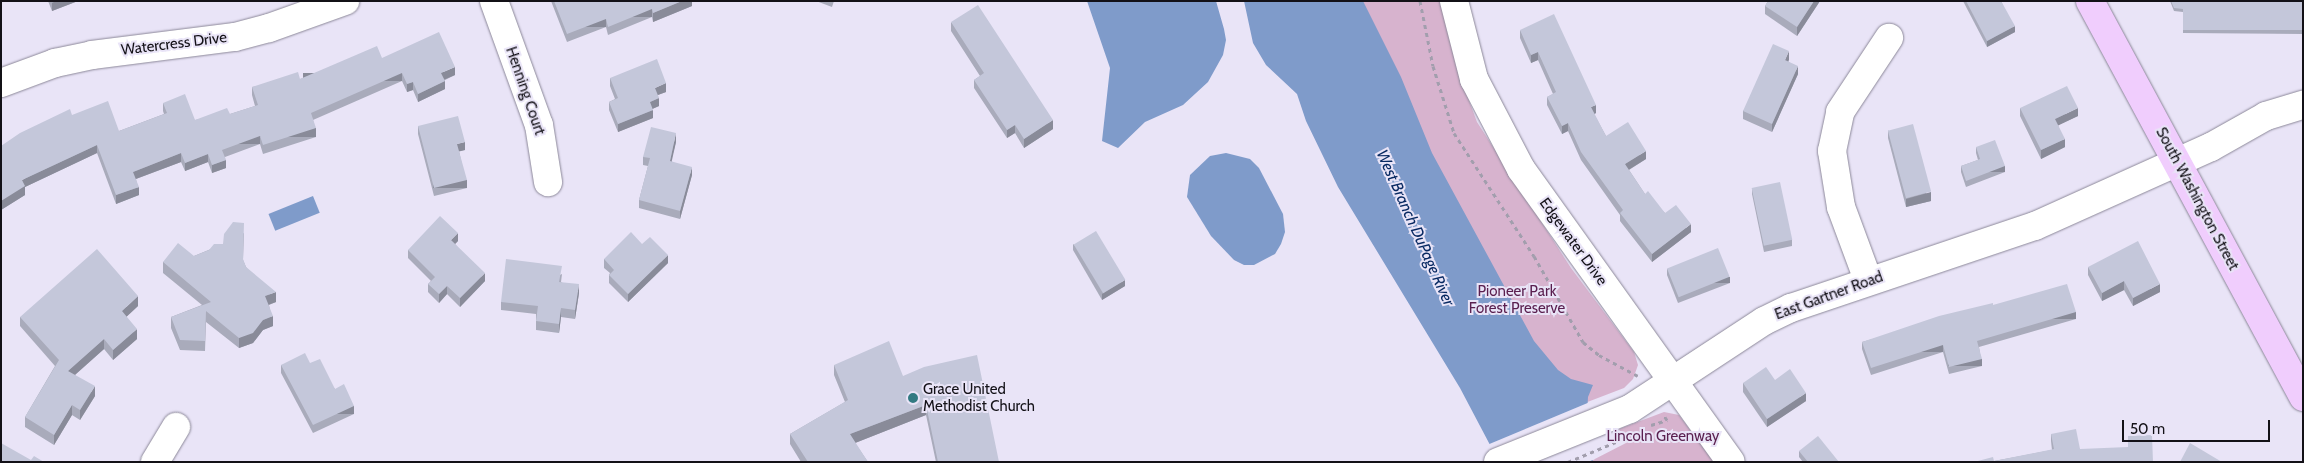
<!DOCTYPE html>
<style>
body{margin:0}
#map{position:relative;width:2304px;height:463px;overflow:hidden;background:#e9e4f7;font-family:Cabin,sans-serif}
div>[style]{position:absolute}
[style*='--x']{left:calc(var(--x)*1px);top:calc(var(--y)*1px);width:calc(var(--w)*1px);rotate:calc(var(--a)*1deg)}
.green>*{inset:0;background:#d7b3ce}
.water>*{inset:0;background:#7f9bca;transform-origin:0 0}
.pier>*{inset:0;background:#e9e4f7}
.path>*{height:3px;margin-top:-1.5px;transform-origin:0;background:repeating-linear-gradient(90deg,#a29ead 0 4px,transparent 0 8px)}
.roads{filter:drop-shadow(0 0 1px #8c8899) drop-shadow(0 0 1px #8c8899)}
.minor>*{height:28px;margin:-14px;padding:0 14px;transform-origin:14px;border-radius:14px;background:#fff}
.major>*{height:28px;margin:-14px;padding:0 14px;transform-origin:14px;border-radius:14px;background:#f0cdfd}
.wall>*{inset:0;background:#a9abbb}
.shaded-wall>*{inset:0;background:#898b99;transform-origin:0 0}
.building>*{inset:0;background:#c4c7da;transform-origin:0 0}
.dots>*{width:14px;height:14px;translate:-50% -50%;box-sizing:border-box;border:2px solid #e9e4f7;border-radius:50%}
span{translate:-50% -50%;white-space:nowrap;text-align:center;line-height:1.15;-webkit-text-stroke:4px #e9e4f7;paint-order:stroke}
.street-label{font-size:15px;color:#131117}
.park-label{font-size:15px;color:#5a1f4f}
.poi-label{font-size:15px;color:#131117}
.left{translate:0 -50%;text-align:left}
.water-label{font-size:16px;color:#082962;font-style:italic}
.frame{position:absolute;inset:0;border:2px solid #131117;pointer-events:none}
.scale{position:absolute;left:2122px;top:420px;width:148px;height:22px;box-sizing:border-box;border:2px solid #131117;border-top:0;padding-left:6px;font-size:15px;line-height:18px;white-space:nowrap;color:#131117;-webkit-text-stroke:4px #e9e4f7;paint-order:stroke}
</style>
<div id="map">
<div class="green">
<div style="clip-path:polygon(1326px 1px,1443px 1px,1464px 87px,1477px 122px,1571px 268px,1634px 352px,1638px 365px,1633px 379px,1624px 388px,1530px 424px)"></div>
<div style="clip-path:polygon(1664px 412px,1679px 415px,1714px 462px,1589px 462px,1626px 443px,1619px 429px)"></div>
</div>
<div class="water">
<div style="clip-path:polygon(1087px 1px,1216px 1px,1224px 29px,1226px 40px,1223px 55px,1208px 82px,1183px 105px,1145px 122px,1118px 148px,1102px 141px,1110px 68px)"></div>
<div style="clip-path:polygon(1244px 1px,1363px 1px,1401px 77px,1432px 153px,1534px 341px,1558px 370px,1571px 379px,1593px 385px,1588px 397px,1586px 431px,1593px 462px,1499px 462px,1460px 388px,1338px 187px,1306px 121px,1297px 94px,1266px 65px,1253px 43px)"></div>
<div style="clip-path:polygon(1226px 153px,1250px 159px,1259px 168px,1283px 214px,1285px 232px,1281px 244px,1275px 254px,1254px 265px,1244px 265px,1234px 260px,1211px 236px,1187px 197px,1190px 175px,1210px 156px)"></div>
<div style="left:313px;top:196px;width:18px;height:48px;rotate:68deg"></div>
</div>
<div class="pier">
<div style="clip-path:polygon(1590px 402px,1588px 430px,1595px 459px,1588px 462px,1496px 462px,1487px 445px)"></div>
</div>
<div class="path">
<div style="--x:1420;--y:1;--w:66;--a:78.7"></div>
<div style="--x:1433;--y:66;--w:70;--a:72.6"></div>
<div style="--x:1454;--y:133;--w:147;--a:57"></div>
<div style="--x:1534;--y:256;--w:99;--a:60.3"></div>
<div style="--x:1583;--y:342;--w:21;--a:39"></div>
<div style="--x:1599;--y:355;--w:44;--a:28.3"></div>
<div style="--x:1651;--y:425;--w:17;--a:-17"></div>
<div style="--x:1667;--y:420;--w:7;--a:-124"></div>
<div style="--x:1568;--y:462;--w:60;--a:-22.7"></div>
</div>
<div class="roads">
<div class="minor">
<div style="--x:494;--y:1;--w:132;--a:70.1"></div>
<div style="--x:539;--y:125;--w:58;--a:81"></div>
<div style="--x:1454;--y:1;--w:81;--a:75.6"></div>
<div style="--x:1474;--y:79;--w:102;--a:62.4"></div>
<div style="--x:1521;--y:169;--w:360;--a:54.4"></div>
<div style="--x:1;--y:83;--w:58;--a:-20.3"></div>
<div style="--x:55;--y:63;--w:38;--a:-12"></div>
<div style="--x:92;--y:55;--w:144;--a:-7.2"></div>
<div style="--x:235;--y:37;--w:35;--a:-15"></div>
<div style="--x:269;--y:28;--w:81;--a:-19.6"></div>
<div style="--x:1868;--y:280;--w:78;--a:-110.3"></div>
<div style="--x:1841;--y:207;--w:57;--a:-99.1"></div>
<div style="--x:1832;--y:151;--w:40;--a:-78"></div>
<div style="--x:1840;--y:112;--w:89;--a:-56.5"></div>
<div style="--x:155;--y:462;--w:41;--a:-59"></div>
<div style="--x:1498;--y:462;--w:142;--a:-21.9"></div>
<div style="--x:1630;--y:409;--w:160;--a:-33.3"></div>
<div style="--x:1764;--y:321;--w:30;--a:-26"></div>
<div style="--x:1791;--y:308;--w:257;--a:-18.6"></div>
<div style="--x:2035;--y:226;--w:193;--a:-24.2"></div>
<div style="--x:2211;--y:147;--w:63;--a:-29.4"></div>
<div style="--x:2266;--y:116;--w:39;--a:-17"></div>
</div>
<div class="major">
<div style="--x:2090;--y:1;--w:450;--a:61.7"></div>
</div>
</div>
<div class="wall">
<div style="clip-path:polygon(48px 1px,78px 1px,52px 11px)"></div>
<div style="clip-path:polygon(551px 1px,692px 1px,692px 6px,653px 22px,652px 17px,608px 35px,606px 27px,567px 42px)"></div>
<div style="clip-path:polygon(816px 1px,834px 1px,832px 7px)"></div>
<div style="clip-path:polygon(1768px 1px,1820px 1px,1797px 36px,1765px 14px,1765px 6px)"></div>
<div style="clip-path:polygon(1963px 1px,2001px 1px,2015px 32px,1987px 47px)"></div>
<div style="clip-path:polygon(2170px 1px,2303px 1px,2303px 34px,2183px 33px,2183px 12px,2174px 11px)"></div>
<div style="clip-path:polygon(951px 22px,1053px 129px,1024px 148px,1015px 133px,1007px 138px,974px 88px,974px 80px,980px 76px,951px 31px)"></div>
<div style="clip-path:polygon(1520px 30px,1596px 113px,1594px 114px,1606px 136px,1646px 159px,1629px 170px,1645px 194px,1665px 213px,1691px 232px,1652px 262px,1620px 221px,1620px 215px,1581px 160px,1568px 131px,1562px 134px,1547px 105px,1547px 97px,1553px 94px,1538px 60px,1531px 63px,1520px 38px)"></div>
<div style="clip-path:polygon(382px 58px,455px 75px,445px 80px,445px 89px,418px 102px,413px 90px,407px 92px,402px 81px,313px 120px,316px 137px,263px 154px,260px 144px,225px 157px,226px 168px,212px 173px,208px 162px,185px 171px,181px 162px,136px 179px,139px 195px,116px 204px,97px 153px,25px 187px,25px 195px,1px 210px,72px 115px,119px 131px,164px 114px,163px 111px,163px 103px,195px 120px,230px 114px,255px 106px,252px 95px,252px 87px,300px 79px)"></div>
<div style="clip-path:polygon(1789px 60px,1788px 61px,1798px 74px,1772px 132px,1743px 119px,1743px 111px)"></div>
<div style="clip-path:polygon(610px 78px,666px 92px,658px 95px,659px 106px,652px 109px,653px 118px,618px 132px,609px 110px,609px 102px,615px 99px,610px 86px)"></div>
<div style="clip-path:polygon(2020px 108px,2078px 116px,2058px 125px,2065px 147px,2041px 159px,2020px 116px)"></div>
<div style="clip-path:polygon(418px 126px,465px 150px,459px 151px,467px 188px,434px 196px,418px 134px)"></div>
<div style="clip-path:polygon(1888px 130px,1931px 201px,1906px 207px,1888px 138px)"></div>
<div style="clip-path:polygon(676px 142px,671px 161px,692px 175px,680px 219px,639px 208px,639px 200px,648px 166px,643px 165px,643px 157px)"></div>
<div style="clip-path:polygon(1976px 147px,2005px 172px,1966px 187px,1961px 172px,1961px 166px,1978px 160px,1976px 153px)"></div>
<div style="clip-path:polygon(1752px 188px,1792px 240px,1792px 246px,1764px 252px,1752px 194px)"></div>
<div style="clip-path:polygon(244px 233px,243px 260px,246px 267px,276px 302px,269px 305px,273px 326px,263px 330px,253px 343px,239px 348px,206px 322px,205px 351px,180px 350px,171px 328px,171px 317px,202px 305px,163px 273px,163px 262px,194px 256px,223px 244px)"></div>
<div style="clip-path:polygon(458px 241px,455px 244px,485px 281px,460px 307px,447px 294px,439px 303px,428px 292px,428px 284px,431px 281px,408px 258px,408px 250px)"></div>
<div style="clip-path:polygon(1073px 244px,1125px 286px,1102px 300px,1073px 250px)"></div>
<div style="clip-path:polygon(604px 259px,668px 263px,628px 302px,609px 283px,609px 275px,610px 273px,604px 268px)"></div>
<div style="clip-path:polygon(2088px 267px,2160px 292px,2133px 306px,2124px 290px,2102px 301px,2088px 275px)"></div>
<div style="clip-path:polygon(1667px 269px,1730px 283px,1678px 303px,1667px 275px)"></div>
<div style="clip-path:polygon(562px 274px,561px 282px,579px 293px,575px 319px,561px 317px,559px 333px,536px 330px,536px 314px,501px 310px,501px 302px)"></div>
<div style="clip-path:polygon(1993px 305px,2076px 319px,1979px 347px,1982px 366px,1949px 374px,1943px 352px,1871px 375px,1862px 349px,1862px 342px)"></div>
<div style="clip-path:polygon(138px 306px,126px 317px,137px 339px,113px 360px,104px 349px,75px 375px,95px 396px,80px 420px,72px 415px,54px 445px,25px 427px,25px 417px,55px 366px,20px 326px,20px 317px)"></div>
<div style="clip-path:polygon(310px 363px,335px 389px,354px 414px,313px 433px,281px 373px,281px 365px)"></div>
<div style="clip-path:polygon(834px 365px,903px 376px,999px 462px,936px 462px,926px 415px,855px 443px,868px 462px,801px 462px,790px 444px,790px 434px,845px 402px,834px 375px)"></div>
<div style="clip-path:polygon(1775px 380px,1806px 401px,1767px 427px,1743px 392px,1743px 383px)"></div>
<div style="clip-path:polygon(2051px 434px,2080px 449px,2153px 462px,1994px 461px,2052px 450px,2051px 441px)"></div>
<div style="clip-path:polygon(1799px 451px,1839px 462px,1803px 462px,1799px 457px)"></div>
</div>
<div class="shaded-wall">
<div style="clip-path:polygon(56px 1px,78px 1px,52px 11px,52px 3px)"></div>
<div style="clip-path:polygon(682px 1px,692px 1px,692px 6px,653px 22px,653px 13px)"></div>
<div style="clip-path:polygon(1814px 1px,1820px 1px,1797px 36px,1797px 27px)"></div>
<div style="left:652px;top:9px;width:8px;height:48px;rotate:90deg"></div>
<div style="left:606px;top:19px;width:8px;height:42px;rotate:90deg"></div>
<div style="clip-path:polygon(2015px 26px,2015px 32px,1987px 47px,1987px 41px)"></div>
<div style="clip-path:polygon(1789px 51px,1789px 60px,1785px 68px,1785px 60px)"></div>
<div style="clip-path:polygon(1538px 52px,1538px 60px,1531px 63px,1531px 55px)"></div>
<div style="clip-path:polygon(1798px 66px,1798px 74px,1772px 132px,1772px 124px)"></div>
<div style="clip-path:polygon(455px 67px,455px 75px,441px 81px,441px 73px)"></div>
<div style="left:402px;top:73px;width:8px;height:99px;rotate:90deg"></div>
<div style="clip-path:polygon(445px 81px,445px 89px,418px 102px,418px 94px)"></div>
<div style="clip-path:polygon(413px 82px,413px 90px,407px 92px,407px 84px)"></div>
<div style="clip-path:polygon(666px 83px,666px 92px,655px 96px,655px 88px)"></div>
<div style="clip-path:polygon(659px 98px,659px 106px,650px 110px,650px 102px)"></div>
<div style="clip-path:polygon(1596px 105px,1596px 113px,1591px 116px,1591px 107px)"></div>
<div style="clip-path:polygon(2078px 108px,2078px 116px,2055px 127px,2055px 119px)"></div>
<div style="clip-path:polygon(653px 110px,653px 118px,618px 132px,618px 124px)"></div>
<div style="clip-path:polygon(1053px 120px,1053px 129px,1024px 148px,1024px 139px)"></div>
<div style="clip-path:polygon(1568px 123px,1568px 131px,1562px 134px,1562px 126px)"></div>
<div style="clip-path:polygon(1015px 125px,1015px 133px,1007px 138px,1007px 130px)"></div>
<div style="left:316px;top:128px;width:9px;height:56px;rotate:90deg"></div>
<div style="clip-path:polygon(676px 133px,676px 142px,670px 169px,670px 161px)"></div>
<div style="left:260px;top:136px;width:8px;height:40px;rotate:90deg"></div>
<div style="clip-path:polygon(2065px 139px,2065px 147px,2041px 159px,2041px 150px)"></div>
<div style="clip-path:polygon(465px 142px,465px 150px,457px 152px,457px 144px)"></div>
<div style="clip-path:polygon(97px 145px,97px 153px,25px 187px,25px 195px,1px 210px,1px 201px,22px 180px)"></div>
<div style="clip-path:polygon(1646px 151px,1646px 159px,1625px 172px,1625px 164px)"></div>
<div style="clip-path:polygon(181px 153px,181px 162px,133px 180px,133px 172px)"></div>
<div style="clip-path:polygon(208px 154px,208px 162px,185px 171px,185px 163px)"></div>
<div style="clip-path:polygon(226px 160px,226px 168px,212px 173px,212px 165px)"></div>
<div style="left:2005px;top:166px;width:6px;height:42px;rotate:90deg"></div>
<div style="clip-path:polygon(692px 167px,692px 175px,680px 219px,680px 211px)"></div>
<div style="left:467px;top:180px;width:8px;height:34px;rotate:90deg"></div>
<div style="clip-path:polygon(139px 187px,139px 195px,116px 204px,116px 195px)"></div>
<div style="clip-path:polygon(1931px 192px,1931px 201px,1906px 207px,1906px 199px)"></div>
<div style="clip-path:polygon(1691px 224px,1691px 232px,1652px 262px,1652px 254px)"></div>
<div style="clip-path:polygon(458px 233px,458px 241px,451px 248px,451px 240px)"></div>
<div style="clip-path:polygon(668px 255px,668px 263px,628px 302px,628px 294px)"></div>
<div style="clip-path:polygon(485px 273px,485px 281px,460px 307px,460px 298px)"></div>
<div style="left:1730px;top:277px;width:6px;height:56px;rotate:90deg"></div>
<div style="clip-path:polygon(1125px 280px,1125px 286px,1102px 300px,1102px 294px)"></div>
<div style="clip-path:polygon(2124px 281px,2124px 290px,2102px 301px,2102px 293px)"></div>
<div style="clip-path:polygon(579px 284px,579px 293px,575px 319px,575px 310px)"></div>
<div style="clip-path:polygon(2160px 284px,2160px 292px,2133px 306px,2133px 298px)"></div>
<div style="clip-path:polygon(447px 286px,447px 294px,439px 303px,439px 294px)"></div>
<div style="clip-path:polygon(276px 292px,276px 302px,265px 306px,265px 296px)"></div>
<div style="clip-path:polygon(138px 296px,138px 306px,122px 321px,122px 311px)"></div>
<div style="clip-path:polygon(561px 308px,561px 317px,559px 333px,559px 324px)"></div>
<div style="left:2076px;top:312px;width:7px;height:103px;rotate:90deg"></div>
<div style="clip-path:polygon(273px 316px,273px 326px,263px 330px,253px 343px,239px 348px,239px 338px,263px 320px)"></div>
<div style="clip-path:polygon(137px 329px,137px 339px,113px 360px,113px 350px)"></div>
<div style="clip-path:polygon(104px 339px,104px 349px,68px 381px,68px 371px)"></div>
<div style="left:1943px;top:345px;width:7px;height:76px;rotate:90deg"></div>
<div style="left:1982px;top:359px;width:7px;height:34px;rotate:90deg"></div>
<div style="clip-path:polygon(95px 386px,95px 396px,80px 420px,80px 410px)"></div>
<div style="clip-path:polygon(1806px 393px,1806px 401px,1767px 427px,1767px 419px)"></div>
<div style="clip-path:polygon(72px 405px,72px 415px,54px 445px,54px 435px)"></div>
<div style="clip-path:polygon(926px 405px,926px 415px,850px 445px,850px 434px)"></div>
<div style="left:354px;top:406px;width:8px;height:45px;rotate:90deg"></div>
</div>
<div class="building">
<div style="clip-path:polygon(554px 1px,682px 1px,653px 13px,652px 9px,608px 27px,606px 19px,567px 34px)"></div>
<div style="clip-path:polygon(1768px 1px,1814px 1px,1797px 27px,1765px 6px)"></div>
<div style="clip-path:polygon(1966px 1px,2001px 1px,2015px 26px,1987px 41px)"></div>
<div style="clip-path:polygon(2171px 1px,2303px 1px,2303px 30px,2183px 30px,2183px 9px,2174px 8px)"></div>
<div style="clip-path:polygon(978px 5px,1053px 120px,1024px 139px,1015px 125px,1007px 130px,974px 80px,984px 73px,951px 22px)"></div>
<div style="clip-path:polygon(1554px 14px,1596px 105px,1591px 107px,1606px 136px,1628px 122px,1646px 151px,1625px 164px,1645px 194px,1648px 191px,1665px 213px,1676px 205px,1691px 224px,1652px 254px,1620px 213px,1623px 210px,1581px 152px,1568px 123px,1562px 126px,1547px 97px,1556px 92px,1538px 52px,1531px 55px,1520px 30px)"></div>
<div style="clip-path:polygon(439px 32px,455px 67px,441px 73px,445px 81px,418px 94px,413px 82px,407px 84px,402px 73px,311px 113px,316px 128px,263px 145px,260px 136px,222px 150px,226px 160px,212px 165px,208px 154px,185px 163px,181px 153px,133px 172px,139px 187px,116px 195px,97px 145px,22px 180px,25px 186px,1px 201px,1px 146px,20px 133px,70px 109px,72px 115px,108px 101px,119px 131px,167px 113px,163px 103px,185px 94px,195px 120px,227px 108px,230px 114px,258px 105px,252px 87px,298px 72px,300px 79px,377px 46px,382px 58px)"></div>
<div style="clip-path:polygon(1773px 44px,1789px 51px,1785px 60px,1798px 66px,1772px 124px,1743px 111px)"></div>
<div style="clip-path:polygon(657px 59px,666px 83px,655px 88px,659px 98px,650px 102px,653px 110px,618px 124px,609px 102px,618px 98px,610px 78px)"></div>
<div style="clip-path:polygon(2067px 86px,2078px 108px,2055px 119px,2065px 139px,2041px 150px,2020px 108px)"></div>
<div style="clip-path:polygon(458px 116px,465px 142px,457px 144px,467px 180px,434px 188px,418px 126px)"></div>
<div style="left:1913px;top:124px;width:70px;height:26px;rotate:75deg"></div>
<div style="clip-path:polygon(651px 127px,676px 133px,670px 161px,692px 167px,680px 211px,639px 200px,650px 158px,643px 157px)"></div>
<div style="clip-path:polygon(1995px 140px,2005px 166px,1966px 181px,1961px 166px,1980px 159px,1976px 147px)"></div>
<div style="left:1780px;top:182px;width:59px;height:29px;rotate:78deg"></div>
<div style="clip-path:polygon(440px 216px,458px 233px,451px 240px,485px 273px,460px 298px,447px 286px,439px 294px,428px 284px,435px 277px,408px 250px)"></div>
<div style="clip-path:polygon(233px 222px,244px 223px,243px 259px,246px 267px,276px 292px,265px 296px,273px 316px,263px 320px,253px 333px,239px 338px,206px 311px,205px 341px,180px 340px,171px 317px,211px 302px,163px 262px,178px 243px,194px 256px,209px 250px,214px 244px,223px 244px,224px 234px)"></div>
<div style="left:1096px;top:231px;width:57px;height:26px;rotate:59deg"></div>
<div style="clip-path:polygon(631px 232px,642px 244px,650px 237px,668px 255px,628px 294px,609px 275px,614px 270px,604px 259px)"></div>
<div style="clip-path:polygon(2138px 241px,2160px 284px,2133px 298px,2124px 281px,2102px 293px,2088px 267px)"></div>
<div style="left:1718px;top:248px;width:31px;height:55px;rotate:68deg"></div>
<div style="clip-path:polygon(97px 249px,138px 296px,122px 311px,137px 329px,113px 350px,104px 339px,68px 371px,95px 386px,80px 410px,72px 405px,54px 435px,25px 417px,59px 360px,20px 317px)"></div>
<div style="clip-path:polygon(506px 259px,562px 266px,559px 282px,579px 284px,575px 310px,561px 308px,559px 324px,536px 321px,538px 306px,501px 302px)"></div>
<div style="clip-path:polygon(2067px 284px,2076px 312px,1977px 341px,1982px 359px,1949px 367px,1943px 345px,1871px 368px,1862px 342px,1939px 316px,1993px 303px,1993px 305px)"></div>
<div style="clip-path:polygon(889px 341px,903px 376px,924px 367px,977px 355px,999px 462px,938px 462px,926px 405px,850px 434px,868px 462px,808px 462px,790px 434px,848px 400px,834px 365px)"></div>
<div style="clip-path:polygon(305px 353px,310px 363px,320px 359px,335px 389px,344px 384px,354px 406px,313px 425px,281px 365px)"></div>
<div style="clip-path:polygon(1766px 367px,1775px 380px,1790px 369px,1806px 393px,1767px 419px,1743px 383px)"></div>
<div style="clip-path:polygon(2076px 429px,2080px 449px,2128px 447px,2128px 436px,2152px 435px,2153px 462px,1974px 462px,1993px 457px,1994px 461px,2054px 449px,2051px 434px)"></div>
<div style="clip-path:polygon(1818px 436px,1839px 462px,1808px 462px,1799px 451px)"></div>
<div style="clip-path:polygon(1px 443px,31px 460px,34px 456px,44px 462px,1px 462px)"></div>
<div style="clip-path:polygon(2190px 443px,2222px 462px,2180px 462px)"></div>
</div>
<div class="dots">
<div style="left:913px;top:398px;background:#327a82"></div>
</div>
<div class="street-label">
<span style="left:174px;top:44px;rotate:-7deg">Watercress Drive</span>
<span style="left:525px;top:91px;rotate:71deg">Henning Court</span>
<span style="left:2197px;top:199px;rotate:62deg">South Washington Street</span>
<span style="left:1573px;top:242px;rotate:54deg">Edgewater Drive</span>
<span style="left:1829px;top:296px;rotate:-20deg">East Gartner Road</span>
</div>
<div class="park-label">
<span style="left:1517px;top:300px">Pioneer Park<br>Forest Preserve</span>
<span style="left:1663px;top:437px">Lincoln Greenway</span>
</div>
<div class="poi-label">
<span class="left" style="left:923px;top:398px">Grace United<br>Methodist Church</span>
</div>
<div class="water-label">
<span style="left:1415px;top:228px;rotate:66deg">West Branch DuPage River</span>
</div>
<div class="frame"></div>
<div class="scale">50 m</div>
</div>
